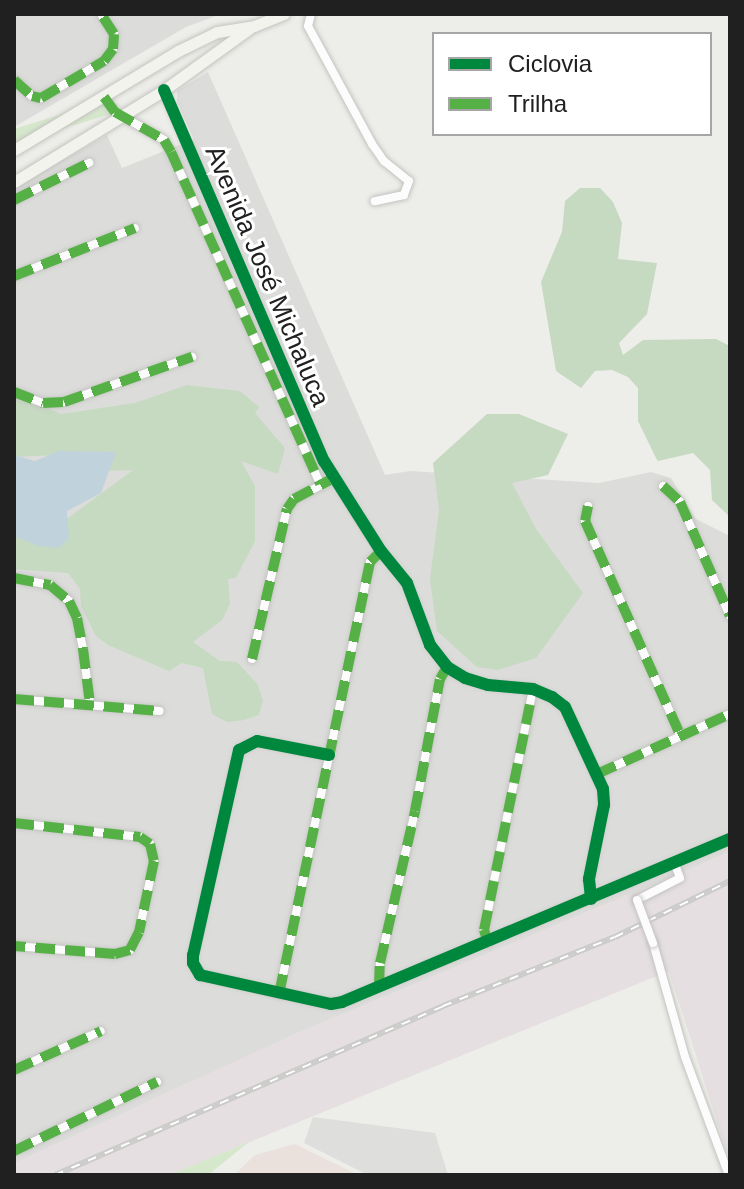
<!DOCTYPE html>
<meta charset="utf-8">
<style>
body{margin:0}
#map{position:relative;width:744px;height:1189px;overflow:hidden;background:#edede9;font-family:Arial,sans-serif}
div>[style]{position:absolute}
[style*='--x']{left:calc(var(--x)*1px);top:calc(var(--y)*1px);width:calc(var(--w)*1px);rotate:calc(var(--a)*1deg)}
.residential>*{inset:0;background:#dcdcda}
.commercial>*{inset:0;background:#eae0dc}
.industrial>*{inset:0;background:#e6dfe1}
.grass>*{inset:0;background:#d6e8cb;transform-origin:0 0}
.forest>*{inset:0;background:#c6d9c1}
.parking>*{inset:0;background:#dededc}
.water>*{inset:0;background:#c0d2dc}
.roads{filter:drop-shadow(0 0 2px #c3c3c1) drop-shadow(0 0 2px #c3c3c1)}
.street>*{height:8px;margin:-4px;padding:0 4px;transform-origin:4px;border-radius:4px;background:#fcfcfc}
.secondary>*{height:11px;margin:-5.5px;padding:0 5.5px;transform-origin:5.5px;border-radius:5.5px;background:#f1f3ec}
.rail>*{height:6px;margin-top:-3px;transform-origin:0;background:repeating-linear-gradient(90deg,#fff 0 9px,#cbcbca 0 18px);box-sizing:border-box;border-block:2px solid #cbcbca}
.bridges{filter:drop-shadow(0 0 2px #c3c3c1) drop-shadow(0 0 2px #c3c3c1)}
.street-bridge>*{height:8px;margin:-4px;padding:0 4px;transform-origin:4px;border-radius:4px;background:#fcfcfc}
.quiet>*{height:10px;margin-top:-5px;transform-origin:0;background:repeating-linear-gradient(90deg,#55b145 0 20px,transparent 0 30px)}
.cycleway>*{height:12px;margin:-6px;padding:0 6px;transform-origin:6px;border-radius:6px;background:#00873e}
span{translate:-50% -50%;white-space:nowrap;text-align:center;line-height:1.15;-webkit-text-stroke:6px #fff;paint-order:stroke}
.street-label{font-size:26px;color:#202020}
.frame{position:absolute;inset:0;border:16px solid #202020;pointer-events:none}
.legend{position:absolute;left:432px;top:32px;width:280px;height:104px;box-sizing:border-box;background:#fff;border:2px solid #a6a6a6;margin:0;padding:10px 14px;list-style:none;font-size:24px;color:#202020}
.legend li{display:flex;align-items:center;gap:16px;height:40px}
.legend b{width:40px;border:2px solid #a6a6a6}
</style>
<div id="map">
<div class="residential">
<div style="clip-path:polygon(14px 14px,221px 14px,186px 27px,14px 127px)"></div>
<div style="clip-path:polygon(208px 72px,385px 475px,410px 471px,599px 483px,651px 472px,671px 478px,696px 519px,730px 536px,730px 852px,181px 1086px,14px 1166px,14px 188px,107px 135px,122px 168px,194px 139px,177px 102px,177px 91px)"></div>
</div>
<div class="commercial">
<div style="clip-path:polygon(295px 1144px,358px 1175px,234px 1175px,255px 1155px)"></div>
</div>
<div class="industrial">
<div style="clip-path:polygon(730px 852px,730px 1162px,669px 971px,169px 1175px,14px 1175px,14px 1163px,301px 1031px)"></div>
</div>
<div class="grass">
<div style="left:105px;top:101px;width:14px;height:105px;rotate:73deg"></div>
<div style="clip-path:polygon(249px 1142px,208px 1175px,169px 1175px)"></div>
</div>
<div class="forest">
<div style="clip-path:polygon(580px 188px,600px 188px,613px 202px,622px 223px,618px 259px,657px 263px,647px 314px,619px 343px,623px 355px,643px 340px,716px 339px,730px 346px,730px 517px,712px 500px,710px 470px,693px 453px,658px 461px,656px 458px,638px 421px,638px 388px,628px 377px,612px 370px,595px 371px,581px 388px,556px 371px,541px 282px,562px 232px,565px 201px)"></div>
<div style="clip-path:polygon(187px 385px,240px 391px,259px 407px,255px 413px,285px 448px,278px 474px,241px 461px,255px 486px,255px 541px,236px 578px,228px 579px,230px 604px,222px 620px,193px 642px,220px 661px,237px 662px,258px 685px,263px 701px,259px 715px,244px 720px,227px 722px,212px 714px,203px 668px,182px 663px,169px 671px,108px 645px,96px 636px,81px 606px,80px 589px,68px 573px,14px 569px,14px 523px,56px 527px,133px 470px,103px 471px,77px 454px,14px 457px,14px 392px,61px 414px,135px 403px)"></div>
<div style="clip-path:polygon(487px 414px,519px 414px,568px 434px,548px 475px,512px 483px,536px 529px,583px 593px,536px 658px,498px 670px,477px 667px,437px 631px,430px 579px,439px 510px,433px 463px)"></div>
</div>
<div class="parking">
<div style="clip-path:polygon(313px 1117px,435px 1133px,448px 1175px,368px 1175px,304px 1143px)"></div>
</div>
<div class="water">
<div style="clip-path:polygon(59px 451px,116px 452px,101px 493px,67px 511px,69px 538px,59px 548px,39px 546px,14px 536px,14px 455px,35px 461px)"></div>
</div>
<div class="roads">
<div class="street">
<div style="--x:311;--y:14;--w:12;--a:104"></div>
<div style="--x:308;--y:26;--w:134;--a:61.5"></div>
<div style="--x:372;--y:144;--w:21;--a:55"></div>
<div style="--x:384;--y:161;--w:32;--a:39"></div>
<div style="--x:409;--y:181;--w:15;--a:110"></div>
<div style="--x:404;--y:195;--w:30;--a:168"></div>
<div style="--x:14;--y:80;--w:24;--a:42"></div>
<div style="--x:32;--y:96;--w:9;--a:13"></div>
<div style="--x:41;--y:98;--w:73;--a:-30.4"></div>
<div style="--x:104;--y:61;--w:15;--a:-53"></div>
<div style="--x:113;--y:49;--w:15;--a:-86"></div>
<div style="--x:114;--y:34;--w:24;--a:-123"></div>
<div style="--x:164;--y:90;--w:404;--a:66.7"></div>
<div style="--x:324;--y:461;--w:107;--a:57.7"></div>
<div style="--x:381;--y:551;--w:41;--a:50.9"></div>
<div style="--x:407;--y:583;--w:66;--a:69.6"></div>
<div style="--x:430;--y:645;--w:28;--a:52"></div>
<div style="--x:447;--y:667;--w:21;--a:31"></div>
<div style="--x:465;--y:678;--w:24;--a:17"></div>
<div style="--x:488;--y:685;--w:45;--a:5.1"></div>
<div style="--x:533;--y:689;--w:21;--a:23"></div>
<div style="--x:552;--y:697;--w:16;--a:38"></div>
<div style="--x:565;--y:707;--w:90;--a:65.1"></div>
<div style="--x:603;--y:789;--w:16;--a:86"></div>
<div style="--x:604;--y:805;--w:76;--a:101.5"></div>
<div style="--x:589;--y:879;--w:20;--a:84"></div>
<div style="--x:104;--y:97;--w:19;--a:54"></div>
<div style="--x:115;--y:112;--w:56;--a:29.7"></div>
<div style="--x:164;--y:140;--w:14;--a:60"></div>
<div style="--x:171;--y:152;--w:364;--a:65.8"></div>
<div style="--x:14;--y:200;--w:84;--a:-26.3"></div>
<div style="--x:14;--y:276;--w:130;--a:-21.6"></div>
<div style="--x:14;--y:392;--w:31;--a:21"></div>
<div style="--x:43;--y:403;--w:21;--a:-3"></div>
<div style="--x:64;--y:402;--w:136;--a:-19.4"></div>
<div style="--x:663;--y:486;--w:23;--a:43"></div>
<div style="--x:680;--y:502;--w:124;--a:66.3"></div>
<div style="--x:588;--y:506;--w:15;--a:101"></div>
<div style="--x:585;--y:521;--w:236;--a:66"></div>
<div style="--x:14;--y:578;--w:37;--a:11"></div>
<div style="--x:50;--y:585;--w:25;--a:40"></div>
<div style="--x:69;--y:601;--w:19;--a:65"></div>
<div style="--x:77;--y:618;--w:32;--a:79"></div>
<div style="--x:83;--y:649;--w:55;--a:82.7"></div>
<div style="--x:252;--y:659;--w:154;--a:-76.9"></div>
<div style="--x:287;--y:509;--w:12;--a:-55"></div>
<div style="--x:294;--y:499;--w:44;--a:-27.1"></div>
<div style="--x:14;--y:699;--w:146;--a:4.7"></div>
<div style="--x:329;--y:755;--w:73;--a:-169"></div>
<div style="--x:257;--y:741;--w:20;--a:153"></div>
<div style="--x:239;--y:750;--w:210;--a:102.6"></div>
<div style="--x:193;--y:955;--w:8;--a:90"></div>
<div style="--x:193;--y:963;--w:14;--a:60"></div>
<div style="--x:200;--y:975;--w:134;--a:12.5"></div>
<div style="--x:331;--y:1004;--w:11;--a:-10"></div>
<div style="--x:342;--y:1002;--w:421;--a:-22.8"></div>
<div style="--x:597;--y:774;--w:146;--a:-24.3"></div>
<div style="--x:14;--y:823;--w:127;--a:6.3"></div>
<div style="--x:140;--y:837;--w:12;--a:35"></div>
<div style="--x:150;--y:844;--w:17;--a:77"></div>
<div style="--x:154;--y:861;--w:73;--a:101.9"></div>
<div style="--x:139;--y:932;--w:20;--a:117"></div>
<div style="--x:130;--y:950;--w:16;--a:165"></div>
<div style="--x:115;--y:954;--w:101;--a:-175.5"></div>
<div style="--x:637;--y:900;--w:48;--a:-27.1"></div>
<div style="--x:680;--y:878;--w:15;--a:-110"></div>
<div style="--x:488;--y:943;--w:14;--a:-107"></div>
<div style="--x:484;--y:930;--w:246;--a:-78.5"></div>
<div style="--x:653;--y:943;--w:118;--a:74.3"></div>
<div style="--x:685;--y:1057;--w:126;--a:69.6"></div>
<div style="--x:379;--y:986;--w:23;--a:-88"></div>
<div style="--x:380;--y:963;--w:156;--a:-77"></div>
<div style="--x:415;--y:811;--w:134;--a:-79.3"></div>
<div style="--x:440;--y:679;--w:14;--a:-60"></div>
<div style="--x:279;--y:994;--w:441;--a:-78.1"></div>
<div style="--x:370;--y:562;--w:16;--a:-45"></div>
<div style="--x:14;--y:1070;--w:95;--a:-24.1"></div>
<div style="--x:14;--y:1151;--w:159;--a:-25.8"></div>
</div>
<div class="secondary">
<div style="--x:14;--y:150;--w:192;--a:-31.1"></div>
<div style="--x:178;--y:51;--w:43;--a:-26"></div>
<div style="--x:217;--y:32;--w:37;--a:-9"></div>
<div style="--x:254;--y:26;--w:32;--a:-22"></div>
<div style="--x:14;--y:182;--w:176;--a:-31.5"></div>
<div style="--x:164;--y:90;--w:106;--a:-35.8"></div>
</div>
</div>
<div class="rail">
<div style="--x:55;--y:1175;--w:423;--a:-23.5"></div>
<div style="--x:443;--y:1006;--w:185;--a:-21.9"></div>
<div style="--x:615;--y:937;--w:128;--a:-26"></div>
</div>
<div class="bridges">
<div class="street-bridge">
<div style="--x:637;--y:900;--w:46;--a:69.6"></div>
</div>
</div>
<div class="quiet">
<div style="--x:14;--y:80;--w:24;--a:42"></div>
<div style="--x:32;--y:96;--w:9;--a:13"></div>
<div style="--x:41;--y:98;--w:73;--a:-30.4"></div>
<div style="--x:104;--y:61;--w:15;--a:-53"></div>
<div style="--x:113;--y:49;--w:15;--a:-86"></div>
<div style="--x:114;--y:34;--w:24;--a:-123"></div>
<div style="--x:104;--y:97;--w:19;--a:54"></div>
<div style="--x:115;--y:112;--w:56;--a:29.7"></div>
<div style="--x:164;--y:140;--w:14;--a:60"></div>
<div style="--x:171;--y:152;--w:364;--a:65.8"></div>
<div style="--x:14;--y:200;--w:84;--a:-26.3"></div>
<div style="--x:14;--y:276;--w:130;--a:-21.6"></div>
<div style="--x:14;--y:392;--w:31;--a:21"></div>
<div style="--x:43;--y:403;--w:21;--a:-3"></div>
<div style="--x:64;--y:402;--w:136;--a:-19.4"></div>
<div style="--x:663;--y:486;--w:23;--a:43"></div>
<div style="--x:680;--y:502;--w:124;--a:66.3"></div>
<div style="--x:588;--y:506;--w:15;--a:101"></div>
<div style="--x:585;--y:521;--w:236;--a:66"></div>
<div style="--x:14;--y:578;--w:37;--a:11"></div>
<div style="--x:50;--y:585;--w:25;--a:40"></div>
<div style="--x:69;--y:601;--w:19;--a:65"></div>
<div style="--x:77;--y:618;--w:32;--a:79"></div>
<div style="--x:83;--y:649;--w:55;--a:82.7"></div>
<div style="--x:252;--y:659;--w:154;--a:-76.9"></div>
<div style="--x:287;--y:509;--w:12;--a:-55"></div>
<div style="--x:294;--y:499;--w:40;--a:-28"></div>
<div style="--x:14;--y:699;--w:146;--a:4.7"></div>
<div style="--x:597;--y:774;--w:146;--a:-24.3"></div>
<div style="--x:14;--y:823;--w:127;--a:6.3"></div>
<div style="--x:140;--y:837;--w:12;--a:35"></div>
<div style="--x:150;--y:844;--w:17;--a:77"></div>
<div style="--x:154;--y:861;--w:73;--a:101.9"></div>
<div style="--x:139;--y:932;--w:20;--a:117"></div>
<div style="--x:130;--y:950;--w:16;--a:165"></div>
<div style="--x:115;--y:954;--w:101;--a:-175.5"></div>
<div style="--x:488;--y:943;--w:14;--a:-107"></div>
<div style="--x:484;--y:930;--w:246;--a:-78.5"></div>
<div style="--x:379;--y:986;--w:23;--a:-88"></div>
<div style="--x:380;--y:963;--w:156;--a:-77"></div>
<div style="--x:415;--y:811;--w:134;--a:-79.3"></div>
<div style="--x:440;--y:679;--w:14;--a:-60"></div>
<div style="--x:279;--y:994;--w:441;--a:-78.1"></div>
<div style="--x:370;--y:562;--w:16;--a:-45"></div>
<div style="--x:14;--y:1070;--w:95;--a:-24.1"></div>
<div style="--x:14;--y:1151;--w:159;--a:-25.8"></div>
</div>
<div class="cycleway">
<div style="--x:164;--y:90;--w:404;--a:66.7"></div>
<div style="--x:324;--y:461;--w:107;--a:57.7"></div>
<div style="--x:381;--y:551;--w:41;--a:50.9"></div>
<div style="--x:407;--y:583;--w:66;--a:69.6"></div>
<div style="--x:430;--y:645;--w:28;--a:52"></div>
<div style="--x:447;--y:667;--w:21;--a:31"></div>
<div style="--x:465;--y:678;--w:24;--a:17"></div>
<div style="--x:488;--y:685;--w:45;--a:5.1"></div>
<div style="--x:533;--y:689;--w:21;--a:23"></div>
<div style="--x:552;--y:697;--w:16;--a:38"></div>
<div style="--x:565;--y:707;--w:90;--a:65.1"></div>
<div style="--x:603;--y:789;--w:16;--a:86"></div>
<div style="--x:604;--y:805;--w:76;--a:101.5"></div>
<div style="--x:589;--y:879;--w:20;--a:84"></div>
<div style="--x:329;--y:755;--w:73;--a:-169"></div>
<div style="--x:257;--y:741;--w:20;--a:153"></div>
<div style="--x:239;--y:750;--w:210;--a:102.6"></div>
<div style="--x:193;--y:955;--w:8;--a:90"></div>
<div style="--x:193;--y:963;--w:14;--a:60"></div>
<div style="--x:200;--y:975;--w:134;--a:12.5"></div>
<div style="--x:331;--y:1004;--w:11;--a:-10"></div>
<div style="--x:342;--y:1002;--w:421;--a:-22.8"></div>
</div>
<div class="street-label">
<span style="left:267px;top:276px;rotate:67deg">Avenida José Michaluca</span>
</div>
<div class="frame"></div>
<ul class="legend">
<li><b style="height:10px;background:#00873e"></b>Ciclovia</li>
<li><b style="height:10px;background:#55b145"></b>Trilha</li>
</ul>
</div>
